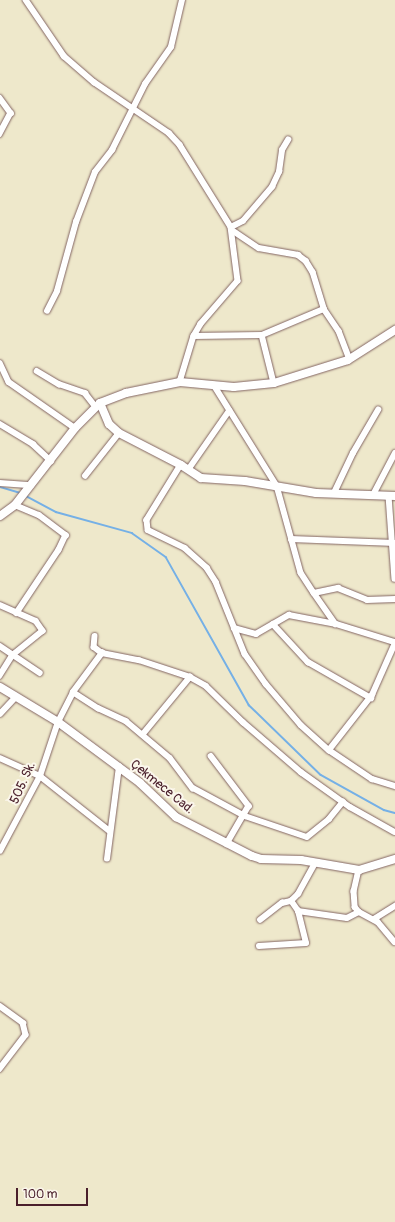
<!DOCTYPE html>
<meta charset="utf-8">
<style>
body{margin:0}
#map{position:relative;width:395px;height:1222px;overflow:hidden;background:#eee8cb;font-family:Pangolin,sans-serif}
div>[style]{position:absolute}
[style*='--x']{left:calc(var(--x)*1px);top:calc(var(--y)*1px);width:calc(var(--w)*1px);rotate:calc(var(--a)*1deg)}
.stream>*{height:1.5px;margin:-0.75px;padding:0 0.75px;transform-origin:0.75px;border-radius:0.75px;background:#75b0e6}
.roads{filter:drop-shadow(0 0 1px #836563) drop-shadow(0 0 1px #836563)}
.street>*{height:5.5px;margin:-2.75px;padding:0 2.75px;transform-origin:2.75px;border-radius:2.75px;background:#fff}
.secondary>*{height:8px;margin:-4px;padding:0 4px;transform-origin:4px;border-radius:4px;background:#fff}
span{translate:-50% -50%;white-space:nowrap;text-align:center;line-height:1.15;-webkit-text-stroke:4px #fbf7ec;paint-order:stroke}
.street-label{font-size:13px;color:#4a1f2b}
.scale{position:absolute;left:16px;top:1188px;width:72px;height:18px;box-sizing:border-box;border:2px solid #4a1f2b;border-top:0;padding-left:5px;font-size:12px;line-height:14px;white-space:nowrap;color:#4a1f2b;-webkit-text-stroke:3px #fbf7ec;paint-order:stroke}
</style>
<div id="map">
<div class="stream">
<div style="--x:0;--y:487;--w:22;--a:16"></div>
<div style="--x:26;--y:496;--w:34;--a:28"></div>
<div style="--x:56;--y:512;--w:79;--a:15.4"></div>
<div style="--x:132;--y:533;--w:42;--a:35.2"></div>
<div style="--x:166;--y:557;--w:170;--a:60.7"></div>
<div style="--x:249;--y:705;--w:100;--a:44.2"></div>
<div style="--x:321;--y:775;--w:72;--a:29.1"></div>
<div style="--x:384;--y:810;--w:11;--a:15"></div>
</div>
<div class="roads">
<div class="street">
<div style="--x:26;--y:0;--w:68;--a:55.8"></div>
<div style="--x:64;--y:56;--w:40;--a:41"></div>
<div style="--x:94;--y:82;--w:91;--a:34.2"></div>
<div style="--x:169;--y:133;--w:16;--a:47"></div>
<div style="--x:180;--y:145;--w:97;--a:58.1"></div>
<div style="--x:231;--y:227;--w:54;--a:82.6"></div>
<div style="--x:238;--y:281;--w:57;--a:130.7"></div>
<div style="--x:201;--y:324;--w:14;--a:120"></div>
<div style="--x:194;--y:336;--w:48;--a:106.9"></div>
<div style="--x:0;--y:98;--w:19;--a:54"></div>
<div style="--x:11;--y:113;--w:24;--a:118"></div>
<div style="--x:231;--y:227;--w:13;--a:-27"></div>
<div style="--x:243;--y:221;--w:45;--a:-49.5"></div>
<div style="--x:272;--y:187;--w:17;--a:-65"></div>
<div style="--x:279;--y:172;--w:22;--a:-82"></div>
<div style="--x:282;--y:150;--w:12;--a:-59"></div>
<div style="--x:232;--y:230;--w:32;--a:34"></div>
<div style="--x:259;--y:248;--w:40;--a:10"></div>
<div style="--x:298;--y:255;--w:10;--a:37"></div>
<div style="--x:306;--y:261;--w:13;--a:58"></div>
<div style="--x:313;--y:272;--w:39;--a:73"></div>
<div style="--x:324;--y:309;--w:27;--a:56"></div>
<div style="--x:339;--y:331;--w:30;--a:69"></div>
<div style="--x:47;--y:311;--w:22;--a:-63"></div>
<div style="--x:57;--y:291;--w:72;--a:-74.6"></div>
<div style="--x:76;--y:222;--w:53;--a:-69.2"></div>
<div style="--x:95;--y:172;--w:28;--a:-52"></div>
<div style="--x:112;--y:150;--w:74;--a:-63.4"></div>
<div style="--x:145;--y:84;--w:45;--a:-54.9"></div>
<div style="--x:171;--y:47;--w:48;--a:-76.8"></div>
<div style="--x:262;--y:335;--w:49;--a:76"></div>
<div style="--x:194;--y:336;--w:68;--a:-0.8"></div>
<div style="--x:262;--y:335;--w:67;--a:-22.8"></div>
<div style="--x:0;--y:363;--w:21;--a:65"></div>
<div style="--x:9;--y:382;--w:80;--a:34.9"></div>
<div style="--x:37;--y:371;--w:26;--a:31"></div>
<div style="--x:59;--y:384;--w:28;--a:19"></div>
<div style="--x:85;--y:393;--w:16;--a:52"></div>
<div style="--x:214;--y:385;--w:119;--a:58"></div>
<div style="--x:277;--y:486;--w:90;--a:74.6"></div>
<div style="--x:301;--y:573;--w:24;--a:57"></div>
<div style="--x:314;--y:593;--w:38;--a:55"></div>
<div style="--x:336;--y:624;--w:62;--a:17"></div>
<div style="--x:0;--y:424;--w:39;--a:31"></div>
<div style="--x:33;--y:444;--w:25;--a:43"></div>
<div style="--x:181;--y:465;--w:65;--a:121.7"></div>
<div style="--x:147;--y:520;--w:10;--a:84"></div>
<div style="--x:148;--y:530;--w:41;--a:25.9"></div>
<div style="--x:185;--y:548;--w:30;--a:42"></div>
<div style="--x:207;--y:568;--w:17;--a:57"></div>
<div style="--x:216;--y:582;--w:78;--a:68.1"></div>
<div style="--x:245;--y:654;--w:37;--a:55"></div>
<div style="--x:266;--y:684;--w:54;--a:49.5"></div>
<div style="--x:301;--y:725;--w:38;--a:42"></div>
<div style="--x:329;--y:750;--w:52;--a:34"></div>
<div style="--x:372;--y:779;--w:24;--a:17"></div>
<div style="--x:188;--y:470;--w:72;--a:-55.2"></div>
<div style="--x:85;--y:476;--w:55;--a:-51.7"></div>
<div style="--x:0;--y:483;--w:31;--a:4"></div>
<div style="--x:334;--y:493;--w:44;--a:-64.6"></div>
<div style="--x:353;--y:453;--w:50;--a:-59.8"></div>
<div style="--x:373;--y:495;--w:47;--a:-62.4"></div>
<div style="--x:389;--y:496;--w:83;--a:85.9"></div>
<div style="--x:15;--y:505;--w:26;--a:23"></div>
<div style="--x:39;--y:515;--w:34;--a:37"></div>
<div style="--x:66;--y:535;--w:17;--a:115"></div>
<div style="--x:59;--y:550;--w:76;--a:123.7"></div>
<div style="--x:291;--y:539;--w:104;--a:2.2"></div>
<div style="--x:314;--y:593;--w:25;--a:-12"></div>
<div style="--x:338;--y:588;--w:31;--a:22"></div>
<div style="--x:367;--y:600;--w:28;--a:-2"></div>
<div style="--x:0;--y:605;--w:39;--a:24"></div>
<div style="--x:36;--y:621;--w:12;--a:55"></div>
<div style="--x:43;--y:631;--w:38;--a:141"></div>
<div style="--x:13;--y:655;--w:25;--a:122"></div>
<div style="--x:273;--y:624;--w:52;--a:47.4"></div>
<div style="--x:308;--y:662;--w:73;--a:29.7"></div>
<div style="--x:234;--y:628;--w:23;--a:15"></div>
<div style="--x:256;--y:634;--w:38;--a:-30"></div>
<div style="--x:289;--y:615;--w:48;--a:10.8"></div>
<div style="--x:95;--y:636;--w:11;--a:95"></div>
<div style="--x:94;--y:647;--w:10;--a:37"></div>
<div style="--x:102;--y:653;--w:38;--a:11"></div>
<div style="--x:139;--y:660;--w:54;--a:18.4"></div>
<div style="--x:190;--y:677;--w:18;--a:29"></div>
<div style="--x:206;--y:686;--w:52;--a:44.2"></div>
<div style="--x:243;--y:722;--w:77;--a:40.8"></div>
<div style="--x:301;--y:772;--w:60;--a:35.5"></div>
<div style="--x:350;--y:807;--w:51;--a:29.1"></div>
<div style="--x:0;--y:646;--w:48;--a:34"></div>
<div style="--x:73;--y:692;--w:30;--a:33"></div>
<div style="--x:98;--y:708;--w:31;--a:25"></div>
<div style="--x:126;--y:721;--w:57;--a:40.1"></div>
<div style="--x:170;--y:758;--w:38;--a:53"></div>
<div style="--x:193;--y:788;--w:59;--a:28.3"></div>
<div style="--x:245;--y:816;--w:65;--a:18.7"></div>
<div style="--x:307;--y:837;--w:28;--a:-39"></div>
<div style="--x:329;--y:819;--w:22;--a:-51"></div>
<div style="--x:0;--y:714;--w:23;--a:-47"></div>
<div style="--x:143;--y:734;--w:74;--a:-50.5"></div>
<div style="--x:329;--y:750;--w:70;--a:-52"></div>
<div style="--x:372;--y:695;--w:57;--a:-66.1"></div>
<div style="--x:211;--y:756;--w:63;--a:52.8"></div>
<div style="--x:249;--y:806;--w:44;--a:120.1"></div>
<div style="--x:0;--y:758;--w:44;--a:24.2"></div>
<div style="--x:40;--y:776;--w:89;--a:38.2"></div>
<div style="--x:0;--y:851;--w:85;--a:-61.9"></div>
<div style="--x:40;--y:776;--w:57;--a:-71.6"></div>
<div style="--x:58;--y:722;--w:34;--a:-63"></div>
<div style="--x:73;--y:692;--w:49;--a:-53.4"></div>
<div style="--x:107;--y:859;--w:93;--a:-82.6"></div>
<div style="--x:359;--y:870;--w:22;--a:103"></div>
<div style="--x:354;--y:891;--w:16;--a:86"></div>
<div style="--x:355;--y:907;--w:6;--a:51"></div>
<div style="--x:359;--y:912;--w:21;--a:28"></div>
<div style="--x:378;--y:922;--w:26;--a:50"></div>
<div style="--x:298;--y:911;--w:49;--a:8.1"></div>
<div style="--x:347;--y:918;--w:13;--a:-27"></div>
<div style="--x:374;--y:919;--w:25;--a:-32"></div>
<div style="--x:260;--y:920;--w:28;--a:-38"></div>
<div style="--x:282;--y:903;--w:9;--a:-13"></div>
<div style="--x:259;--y:946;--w:47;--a:-3.7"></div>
<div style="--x:306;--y:943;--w:33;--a:-104"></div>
<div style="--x:298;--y:911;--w:12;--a:-125"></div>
<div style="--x:291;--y:901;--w:10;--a:-45"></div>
<div style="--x:298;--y:894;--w:35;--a:-61"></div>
<div style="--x:0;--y:1006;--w:29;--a:36"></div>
<div style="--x:23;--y:1023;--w:12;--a:76"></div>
<div style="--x:26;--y:1035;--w:43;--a:127.4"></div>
</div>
<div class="secondary">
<div style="--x:100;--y:403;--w:23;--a:67"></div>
<div style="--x:109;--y:424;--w:13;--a:42"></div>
<div style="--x:119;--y:433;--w:70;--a:27.3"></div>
<div style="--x:181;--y:465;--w:24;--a:33"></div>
<div style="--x:201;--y:478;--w:44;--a:3.9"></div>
<div style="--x:245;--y:481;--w:72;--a:9.6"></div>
<div style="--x:316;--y:493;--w:79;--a:2.2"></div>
<div style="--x:0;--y:516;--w:19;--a:-36"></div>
<div style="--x:15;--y:505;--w:98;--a:-52.1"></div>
<div style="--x:75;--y:428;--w:35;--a:-45"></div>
<div style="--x:100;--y:403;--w:28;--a:-21"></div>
<div style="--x:126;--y:393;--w:55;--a:-11.5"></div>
<div style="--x:180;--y:382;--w:54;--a:5.3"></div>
<div style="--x:234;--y:387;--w:40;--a:-5.7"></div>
<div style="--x:274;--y:383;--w:77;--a:-17.3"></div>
<div style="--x:348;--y:360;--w:56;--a:-32.6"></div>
<div style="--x:0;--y:687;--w:68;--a:31.1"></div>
<div style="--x:58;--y:722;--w:102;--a:36.6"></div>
<div style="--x:140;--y:783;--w:50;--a:43.4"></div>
<div style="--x:176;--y:817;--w:85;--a:27.2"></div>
<div style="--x:252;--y:856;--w:9;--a:18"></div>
<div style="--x:261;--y:859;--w:40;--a:1.4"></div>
<div style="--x:301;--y:860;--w:59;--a:9.8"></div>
<div style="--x:359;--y:870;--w:38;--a:-17"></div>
</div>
</div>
<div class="street-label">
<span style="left:23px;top:783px;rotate:-66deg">505. Sk.</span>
<span style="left:162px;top:787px;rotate:39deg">Çekmece Cad.</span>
</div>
<div class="scale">100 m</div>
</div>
